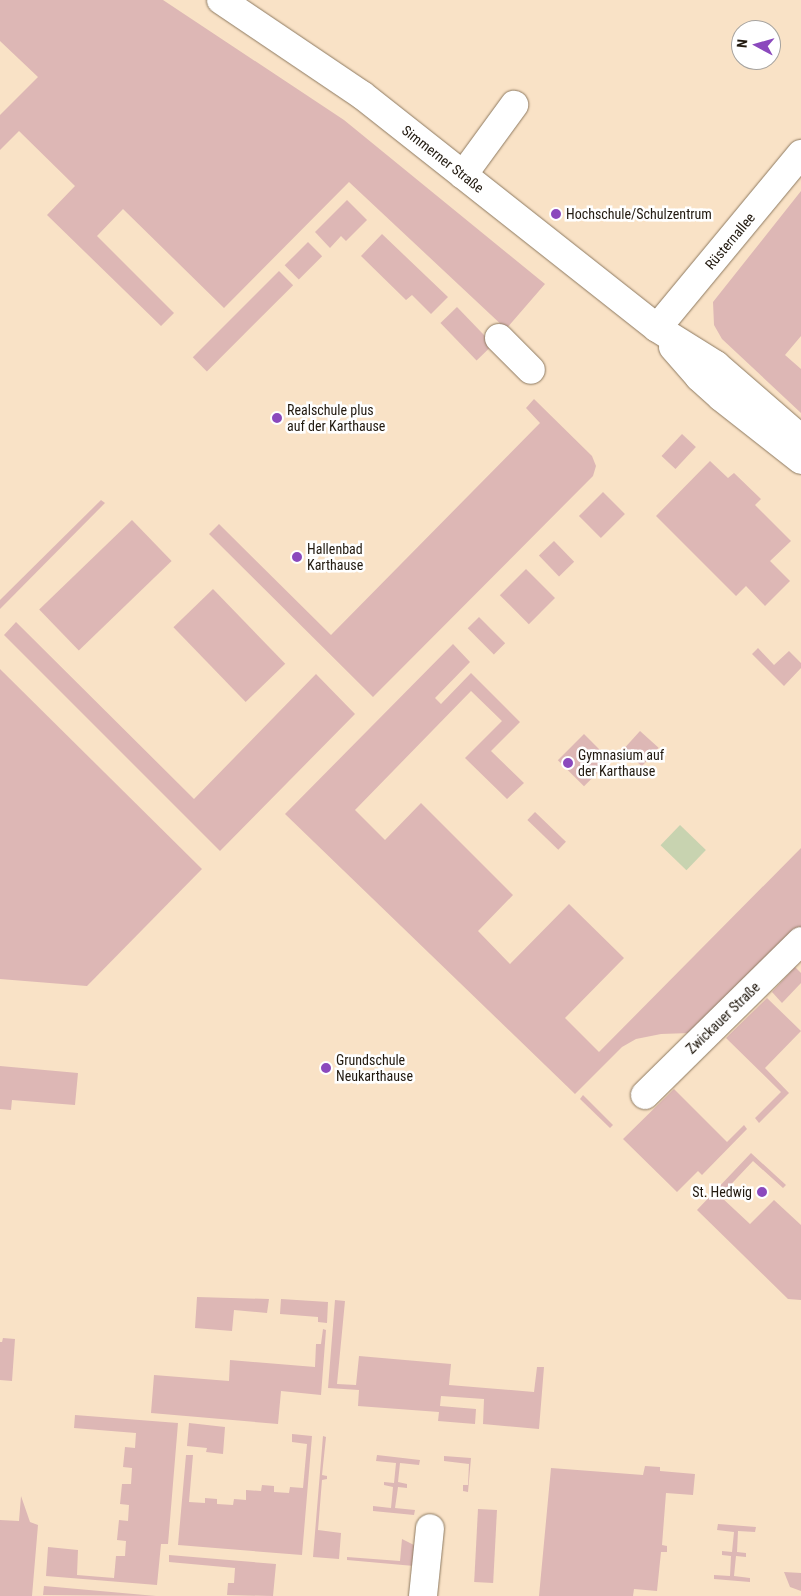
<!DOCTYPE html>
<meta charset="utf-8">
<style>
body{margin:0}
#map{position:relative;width:801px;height:1596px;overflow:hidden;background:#f9e2c6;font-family:"Roboto Condensed",sans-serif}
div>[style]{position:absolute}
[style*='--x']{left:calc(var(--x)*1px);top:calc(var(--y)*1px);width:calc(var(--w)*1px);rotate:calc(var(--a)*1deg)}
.green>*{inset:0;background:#ddb7b5;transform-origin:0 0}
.water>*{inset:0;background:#c8d3b0;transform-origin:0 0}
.roads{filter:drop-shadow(0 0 1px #8d7960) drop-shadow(0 0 1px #8d7960)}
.minor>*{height:28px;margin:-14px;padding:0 14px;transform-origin:14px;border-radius:14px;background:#fff}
.dots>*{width:14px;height:14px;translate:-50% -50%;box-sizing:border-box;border:2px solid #fff;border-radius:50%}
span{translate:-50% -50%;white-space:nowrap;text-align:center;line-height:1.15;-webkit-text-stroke:5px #fff;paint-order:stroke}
.street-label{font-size:14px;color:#21190f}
.poi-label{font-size:14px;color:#21190f}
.left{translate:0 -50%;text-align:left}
.right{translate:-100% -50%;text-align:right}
.north{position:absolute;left:731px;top:20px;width:50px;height:50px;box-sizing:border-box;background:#fff;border:1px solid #a6a39f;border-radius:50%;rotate:276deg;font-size:14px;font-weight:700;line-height:20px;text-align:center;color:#21190f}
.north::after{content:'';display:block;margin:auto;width:18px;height:22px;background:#8b49bd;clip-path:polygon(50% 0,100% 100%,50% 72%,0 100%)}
</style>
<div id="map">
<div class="green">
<div style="clip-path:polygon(0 0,163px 0,344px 120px,545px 284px,506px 329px,349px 182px,224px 308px,123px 209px,97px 236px,174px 313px,161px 326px,47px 215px,75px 186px,19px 131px,0 150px,0 115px,38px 77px,0 41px)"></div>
<div style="clip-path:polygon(801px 191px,801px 336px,785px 355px,801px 369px,801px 413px,722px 339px,714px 325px,713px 302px)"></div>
<div style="clip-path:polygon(347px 200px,367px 220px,346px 241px,341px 236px,330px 248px,315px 232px)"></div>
<div style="clip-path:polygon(382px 234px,448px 297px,431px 314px,412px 295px,406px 300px,361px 256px)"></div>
<div style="left:308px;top:242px;width:20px;height:33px;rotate:45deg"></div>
<div style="left:279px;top:271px;width:20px;height:122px;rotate:45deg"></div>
<div style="left:457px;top:307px;width:52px;height:23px;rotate:46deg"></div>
<div style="clip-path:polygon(534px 399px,592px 456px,596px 466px,593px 476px,373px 697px,209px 534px,219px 524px,331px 635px,540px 423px,526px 408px)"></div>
<div style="left:682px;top:434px;width:19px;height:30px;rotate:43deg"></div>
<div style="clip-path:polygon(710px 461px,728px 478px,734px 473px,761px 499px,755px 505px,791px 541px,770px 561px,790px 581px,765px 606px,746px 586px,736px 596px,656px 516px)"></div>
<div style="left:603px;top:492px;width:31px;height:34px;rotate:45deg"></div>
<div style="clip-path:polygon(101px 500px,105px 503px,0 609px,0 600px)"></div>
<div style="left:132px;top:520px;width:57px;height:129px;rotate:46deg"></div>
<div style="left:554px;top:541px;width:29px;height:21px;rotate:46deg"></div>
<div style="left:526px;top:569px;width:41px;height:37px;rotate:45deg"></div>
<div style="left:213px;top:589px;width:104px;height:55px;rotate:46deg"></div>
<div style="left:479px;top:617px;width:37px;height:16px;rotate:45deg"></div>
<div style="clip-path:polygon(16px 622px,194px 799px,316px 674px,355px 714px,220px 851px,4px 635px)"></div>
<div style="clip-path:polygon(453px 644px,470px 662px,435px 698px,441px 704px,471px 673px,520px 722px,491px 751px,524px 783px,507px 799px,465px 758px,502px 721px,471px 691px,355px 810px,385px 840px,421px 803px,513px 895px,478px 931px,510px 964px,569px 904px,624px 958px,565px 1018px,599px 1052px,801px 848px,801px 929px,690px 1033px,661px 1034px,636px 1039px,622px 1047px,575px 1094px,285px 814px)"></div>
<div style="clip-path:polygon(758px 648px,774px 665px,789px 651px,801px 663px,801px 668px,784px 686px,752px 654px)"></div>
<div style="clip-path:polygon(0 669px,202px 869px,87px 986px,0 979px)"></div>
<div style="left:640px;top:731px;width:25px;height:25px;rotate:42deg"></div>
<div style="left:584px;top:734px;width:37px;height:37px;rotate:45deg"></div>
<div style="left:535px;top:812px;width:43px;height:11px;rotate:44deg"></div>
<div style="clip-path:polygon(795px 967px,801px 973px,801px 983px,782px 1003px,772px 992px)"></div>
<div style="clip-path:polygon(767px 998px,801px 1031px,765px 1068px,789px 1093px,759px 1123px,755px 1118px,781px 1092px,726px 1038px)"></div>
<div style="clip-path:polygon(0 1066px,78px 1073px,75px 1105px,12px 1100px,11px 1110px,0 1109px)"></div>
<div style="clip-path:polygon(674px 1089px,727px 1142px,744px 1125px,747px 1129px,702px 1175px,698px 1171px,677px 1192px,623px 1139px)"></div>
<div style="clip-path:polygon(583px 1095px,613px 1125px,610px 1128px,580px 1099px)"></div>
<div style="clip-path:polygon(751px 1153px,786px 1185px,783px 1188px,753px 1161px,720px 1196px,750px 1224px,774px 1200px,801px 1225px,801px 1300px,788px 1299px,697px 1210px)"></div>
<div style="clip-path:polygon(197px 1297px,269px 1299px,267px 1313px,234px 1310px,232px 1331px,195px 1328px)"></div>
<div style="clip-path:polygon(281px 1299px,328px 1302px,327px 1323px,318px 1322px,318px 1317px,280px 1314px)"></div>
<div style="clip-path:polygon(335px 1300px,345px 1301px,337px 1384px,356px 1385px,359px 1356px,451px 1364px,449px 1385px,534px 1392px,537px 1367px,544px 1367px,539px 1429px,483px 1424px,484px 1399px,441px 1396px,440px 1406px,476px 1409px,475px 1424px,438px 1421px,439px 1412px,358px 1406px,359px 1390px,328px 1388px)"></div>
<div style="clip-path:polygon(323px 1329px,326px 1330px,321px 1395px,281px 1391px,278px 1424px,151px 1413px,154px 1375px,229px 1381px,230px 1360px,315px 1367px,316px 1344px,321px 1344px)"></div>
<div style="clip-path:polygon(3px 1338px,15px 1339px,12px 1381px,0 1380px,0 1342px,2px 1342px)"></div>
<div style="clip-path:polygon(75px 1415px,178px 1423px,168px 1544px,161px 1544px,157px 1585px,46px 1576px,48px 1547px,78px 1550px,77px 1575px,114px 1578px,116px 1556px,125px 1556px,126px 1541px,117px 1540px,119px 1520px,128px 1521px,129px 1505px,120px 1504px,122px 1484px,131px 1484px,132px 1468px,123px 1467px,125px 1447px,135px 1448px,136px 1433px,74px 1428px)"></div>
<div style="clip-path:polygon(189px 1423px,225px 1427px,223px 1454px,206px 1452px,207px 1448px,187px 1446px)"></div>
<div style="clip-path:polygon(292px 1434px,312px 1436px,302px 1555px,178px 1545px,186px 1455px,193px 1455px,189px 1502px,205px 1503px,205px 1498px,217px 1499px,217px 1504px,233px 1505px,234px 1499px,246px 1500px,246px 1490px,261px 1491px,262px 1485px,274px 1486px,274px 1492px,289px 1493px,290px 1487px,303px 1488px,307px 1444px,292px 1442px)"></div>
<div style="clip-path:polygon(323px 1436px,326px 1437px,322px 1475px,327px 1476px,327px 1479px,322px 1480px,318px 1530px,341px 1533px,339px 1559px,313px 1557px)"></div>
<div style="clip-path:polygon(377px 1455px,420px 1460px,419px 1465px,400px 1463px,398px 1482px,407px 1484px,407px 1488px,398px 1487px,395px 1508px,415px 1510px,414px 1515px,373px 1511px,373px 1506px,391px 1508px,393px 1487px,384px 1485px,384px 1482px,394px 1483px,396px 1463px,376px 1461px)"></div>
<div style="clip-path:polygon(444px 1456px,471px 1458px,468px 1492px,463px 1491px,463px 1485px,468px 1485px,469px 1464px,444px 1461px)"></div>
<div style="clip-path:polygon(645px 1466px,660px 1467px,660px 1471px,695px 1474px,693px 1495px,666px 1493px,662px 1545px,667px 1546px,667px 1552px,661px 1552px,657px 1591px,634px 1589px,633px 1596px,539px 1596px,551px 1468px,643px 1475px)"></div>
<div style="clip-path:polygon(21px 1496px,30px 1522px,38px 1525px,32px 1596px,0 1596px,0 1520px,19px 1521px)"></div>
<div style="left:478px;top:1509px;width:19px;height:73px;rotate:3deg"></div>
<div style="clip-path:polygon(718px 1524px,756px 1527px,755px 1532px,738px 1531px,737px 1552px,746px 1553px,746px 1557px,736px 1556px,734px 1576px,750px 1578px,750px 1582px,714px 1579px,714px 1575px,730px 1576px,731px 1556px,722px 1555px,722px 1551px,732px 1552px,734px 1532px,717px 1530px)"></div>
<div style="clip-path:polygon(402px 1539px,416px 1546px,414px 1566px,347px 1560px,347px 1557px,400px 1561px)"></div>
<div style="clip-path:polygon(169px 1555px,276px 1564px,273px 1596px,227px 1595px,228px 1583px,234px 1583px,235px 1568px,169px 1562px)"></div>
<div style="clip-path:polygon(784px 1572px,801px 1573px,801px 1591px,790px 1587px)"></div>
<div style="clip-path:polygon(44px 1586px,156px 1596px,43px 1595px)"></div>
</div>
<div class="water">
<div style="left:680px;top:825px;width:36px;height:28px;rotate:44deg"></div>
</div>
<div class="roads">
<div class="minor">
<div style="--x:221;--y:0;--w:170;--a:34"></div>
<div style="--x:362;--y:95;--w:376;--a:38.3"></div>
<div style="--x:657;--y:328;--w:70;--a:32.1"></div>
<div style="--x:716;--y:365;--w:113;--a:41"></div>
<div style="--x:463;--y:175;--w:87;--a:-53.9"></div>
<div style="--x:657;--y:328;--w:226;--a:-50.4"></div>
<div style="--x:499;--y:338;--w:45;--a:45"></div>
<div style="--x:673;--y:347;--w:40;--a:49"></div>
<div style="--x:699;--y:377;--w:30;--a:42"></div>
<div style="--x:721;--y:397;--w:102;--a:38.2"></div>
<div style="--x:645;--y:1095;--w:219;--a:-44.6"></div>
<div style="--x:423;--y:1596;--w:68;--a:-84.1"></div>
</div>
</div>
<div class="dots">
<div style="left:556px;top:214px;background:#8b49bd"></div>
<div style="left:277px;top:418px;background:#8b49bd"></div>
<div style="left:297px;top:557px;background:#8b49bd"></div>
<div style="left:568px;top:763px;background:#8b49bd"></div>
<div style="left:326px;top:1068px;background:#8b49bd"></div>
<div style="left:762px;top:1192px;background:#8b49bd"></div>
</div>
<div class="street-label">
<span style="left:443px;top:159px;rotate:38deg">Simmerner Straße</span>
<span style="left:730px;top:241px;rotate:-50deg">Rüsternallee</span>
<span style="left:723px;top:1018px;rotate:-44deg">Zwickauer Straße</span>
</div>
<div class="poi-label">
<span class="left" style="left:566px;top:214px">Hochschule/Schulzentrum</span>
<span class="left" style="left:287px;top:418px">Realschule plus<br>auf der Karthause</span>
<span class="left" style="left:307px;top:557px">Hallenbad<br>Karthause</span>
<span class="left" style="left:578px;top:763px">Gymnasium auf<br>der Karthause</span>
<span class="left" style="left:336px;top:1068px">Grundschule<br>Neukarthause</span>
<span class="right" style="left:752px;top:1192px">St. Hedwig</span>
</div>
<div class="north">N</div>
</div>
